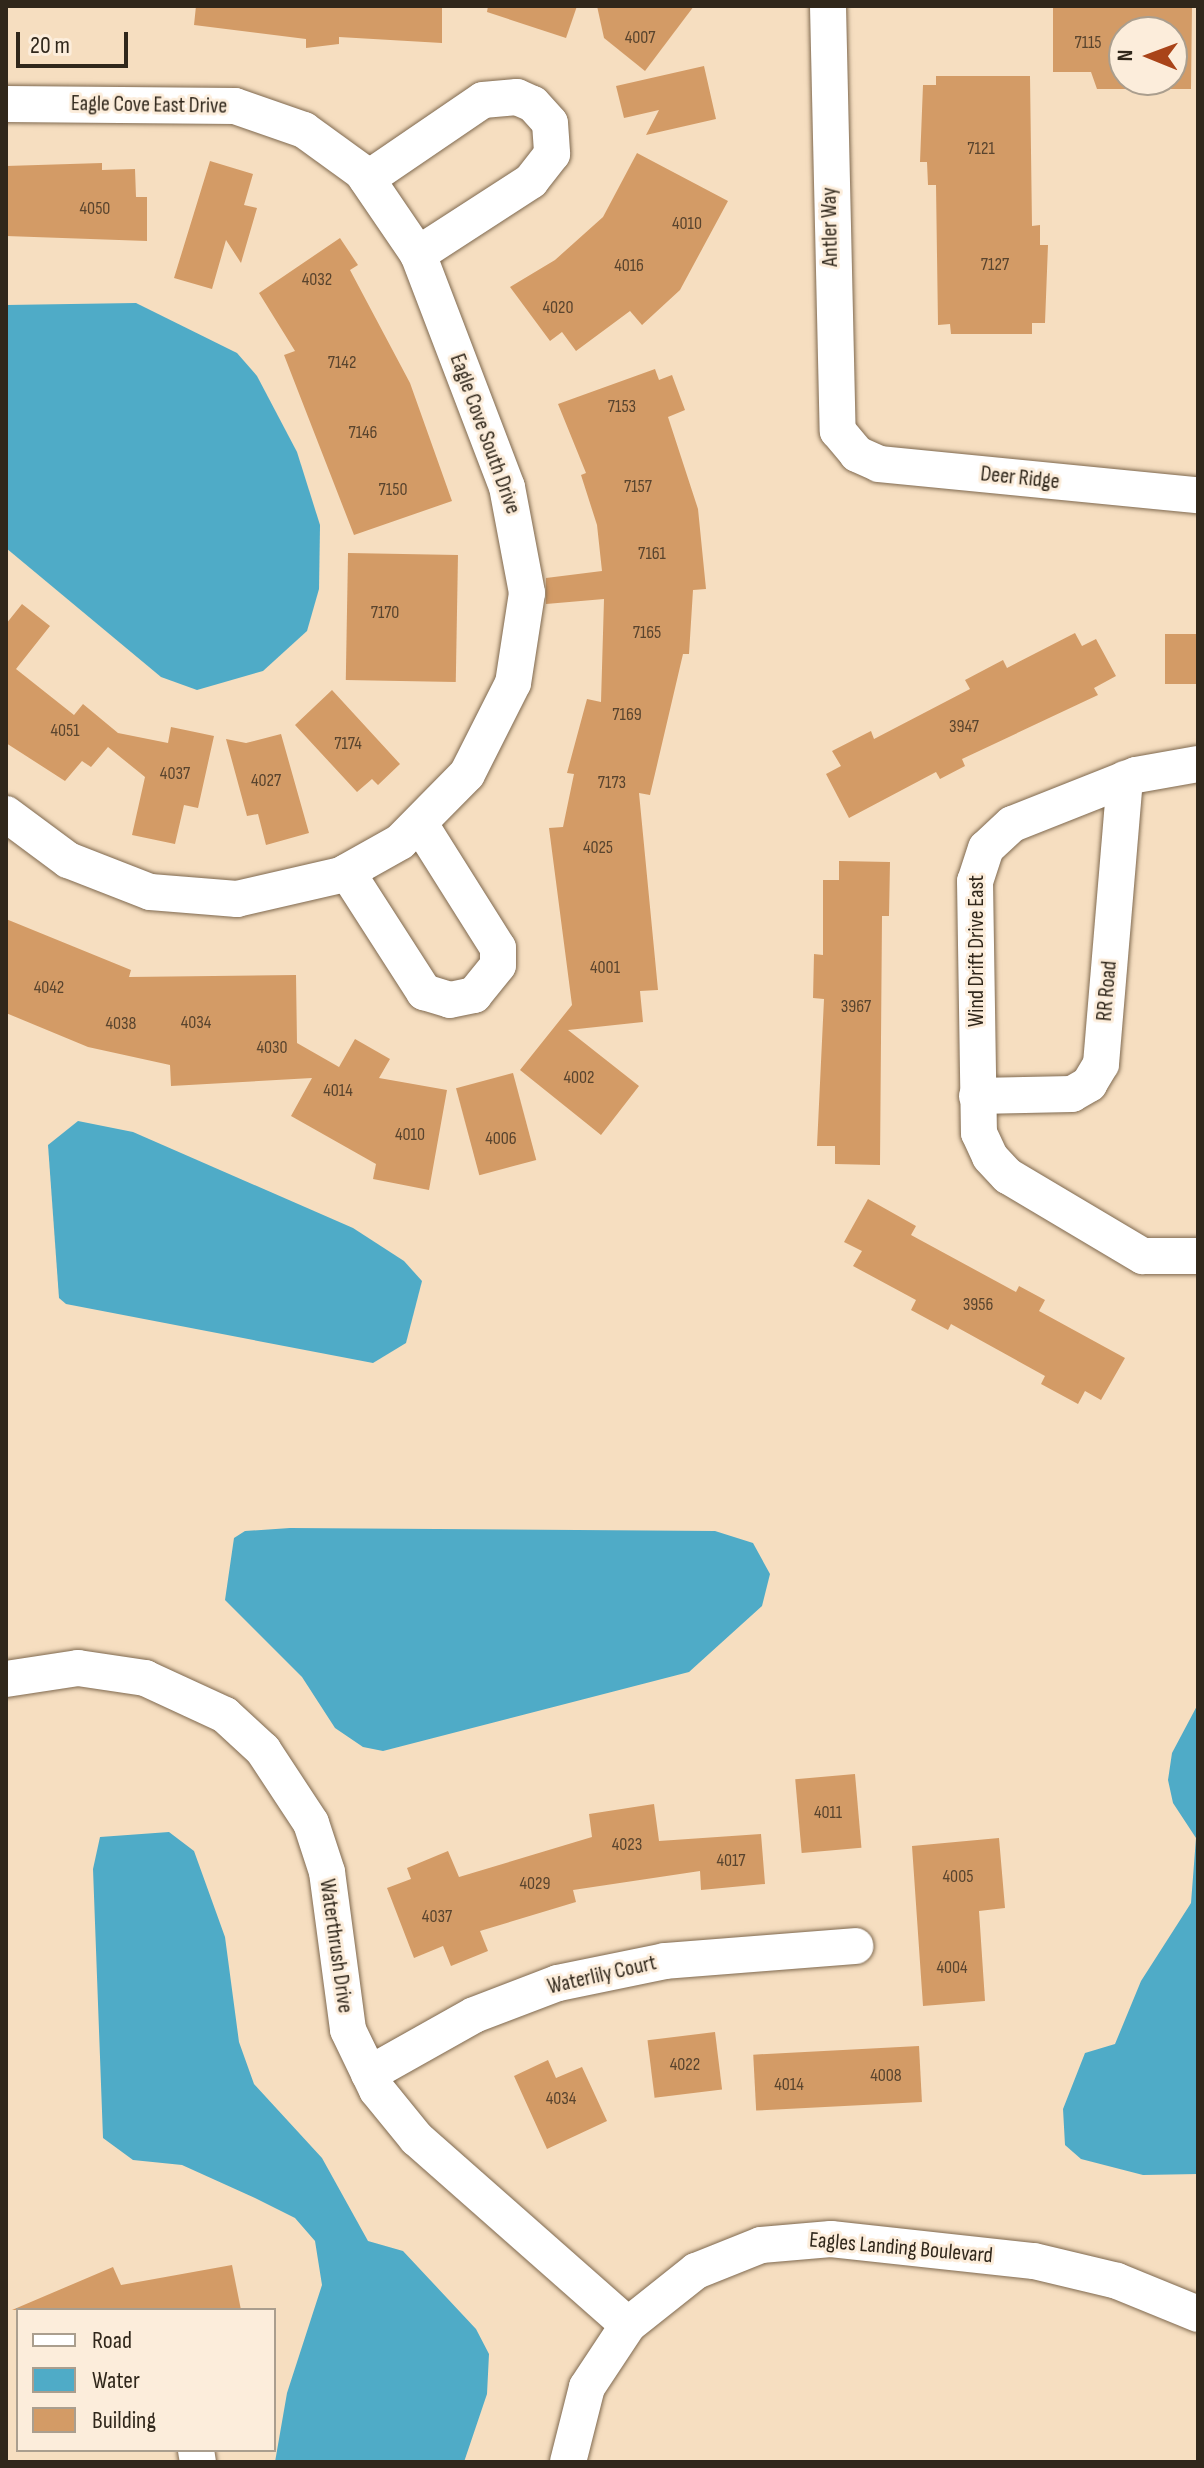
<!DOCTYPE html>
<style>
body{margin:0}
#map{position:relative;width:1204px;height:2468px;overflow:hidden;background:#f6dec0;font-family:"Sofia Sans Condensed",sans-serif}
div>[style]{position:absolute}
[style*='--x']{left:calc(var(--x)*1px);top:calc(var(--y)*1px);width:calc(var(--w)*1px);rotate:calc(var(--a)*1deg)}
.water>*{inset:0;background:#4fabc7}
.building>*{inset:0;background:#d39b66;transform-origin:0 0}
.roads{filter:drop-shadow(0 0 2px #7f694f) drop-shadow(0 0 2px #7f694f)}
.street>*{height:36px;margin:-18px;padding:0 18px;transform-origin:18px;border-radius:18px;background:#fff}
span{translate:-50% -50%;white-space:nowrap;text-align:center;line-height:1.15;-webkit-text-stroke:6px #fceddb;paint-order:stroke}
.number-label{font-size:18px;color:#59442e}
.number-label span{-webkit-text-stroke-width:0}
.street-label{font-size:22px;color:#30271b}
.frame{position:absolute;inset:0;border:8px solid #30271b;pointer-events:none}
.legend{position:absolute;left:16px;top:2308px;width:260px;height:144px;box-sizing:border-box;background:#fceddb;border:2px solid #aa9e8e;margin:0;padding:10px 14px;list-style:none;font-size:24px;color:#30271b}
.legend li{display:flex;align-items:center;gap:16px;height:40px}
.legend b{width:40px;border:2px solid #aa9e8e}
.north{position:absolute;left:1108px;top:16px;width:80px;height:80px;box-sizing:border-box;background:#fceddb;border:2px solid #aa9e8e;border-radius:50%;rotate:271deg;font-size:22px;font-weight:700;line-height:32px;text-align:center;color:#30271b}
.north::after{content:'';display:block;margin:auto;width:28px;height:36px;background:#a94419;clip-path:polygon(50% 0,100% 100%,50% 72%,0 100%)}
.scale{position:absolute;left:16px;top:32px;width:112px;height:36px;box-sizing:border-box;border:4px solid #30271b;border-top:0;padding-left:10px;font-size:24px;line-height:28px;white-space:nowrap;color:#30271b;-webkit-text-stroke:6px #fceddb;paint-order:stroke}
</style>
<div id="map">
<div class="water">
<div style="clip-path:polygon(136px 303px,237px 353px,257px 376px,297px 452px,320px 525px,319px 589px,307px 631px,263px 671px,197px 690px,161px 677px,6px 548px,6px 305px)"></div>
<div style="clip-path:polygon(78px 1121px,133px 1132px,353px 1228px,404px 1261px,422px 1281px,406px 1343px,373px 1363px,66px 1304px,59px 1298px,48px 1145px)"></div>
<div style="clip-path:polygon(290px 1528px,715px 1531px,753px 1543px,770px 1574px,762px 1606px,689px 1672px,383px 1751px,363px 1747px,335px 1728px,302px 1677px,225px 1600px,234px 1538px,245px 1531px)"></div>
<div style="clip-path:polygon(1198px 1704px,1198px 2174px,1143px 2175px,1081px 2159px,1065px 2145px,1063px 2109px,1085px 2053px,1115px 2044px,1141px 1981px,1191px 1903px,1196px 1838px,1173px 1803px,1168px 1780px,1172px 1753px)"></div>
<div style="clip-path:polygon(169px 1832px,194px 1851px,225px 1937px,239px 2042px,254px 2084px,322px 2158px,368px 2241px,403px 2251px,476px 2329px,489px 2354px,487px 2394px,464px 2462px,275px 2462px,287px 2393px,322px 2285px,315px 2241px,295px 2218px,255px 2198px,182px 2165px,133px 2160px,103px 2138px,93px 1869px,100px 1837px)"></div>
</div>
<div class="building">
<div style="clip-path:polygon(196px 6px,442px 6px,442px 43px,339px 37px,339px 44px,306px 48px,306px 39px,194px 25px)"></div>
<div style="clip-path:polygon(488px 6px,577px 6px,566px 38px,487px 12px)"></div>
<div style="clip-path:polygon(597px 6px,694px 6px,645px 71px,604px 38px)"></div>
<div style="clip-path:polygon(evenodd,1053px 6px,1192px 6px,1191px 89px,1097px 89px,1091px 72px,1053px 72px,1053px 6px,1124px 32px,1172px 32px,1172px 80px,1124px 80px,1124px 32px)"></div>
<div style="clip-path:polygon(704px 66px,716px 119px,646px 135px,659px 110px,624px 118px,616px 86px)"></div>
<div style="clip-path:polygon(936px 76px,1030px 76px,1032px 226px,1040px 225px,1040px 245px,1048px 245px,1045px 323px,1032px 323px,1032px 334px,951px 334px,950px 324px,938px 325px,936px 185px,928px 185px,927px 162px,920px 162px,923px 85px,936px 85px)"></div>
<div style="clip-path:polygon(637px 153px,728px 201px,680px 290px,642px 325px,630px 311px,576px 351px,562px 332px,550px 341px,510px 287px,555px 260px,603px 217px)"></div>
<div style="clip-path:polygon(210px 161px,253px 174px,244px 205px,257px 208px,241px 263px,226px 240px,212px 289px,174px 278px)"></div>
<div style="clip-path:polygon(102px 163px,102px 170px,135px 169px,136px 197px,147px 197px,147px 241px,6px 236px,6px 166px)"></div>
<div style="clip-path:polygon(340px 238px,358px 265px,350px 270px,410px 383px,452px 501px,354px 535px,284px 355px,295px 351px,259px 293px)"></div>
<div style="clip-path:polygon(655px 369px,659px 380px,672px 375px,685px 410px,668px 417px,698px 509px,706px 589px,693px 590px,689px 654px,683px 654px,650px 795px,639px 793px,658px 990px,640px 991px,643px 1022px,568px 1030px,639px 1086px,601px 1135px,520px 1070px,572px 1005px,549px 828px,563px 827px,574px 774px,567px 773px,587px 699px,601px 702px,604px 599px,546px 604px,546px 578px,602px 571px,597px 525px,581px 475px,586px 473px,558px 404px)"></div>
<div style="left:348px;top:553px;width:110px;height:127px;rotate:1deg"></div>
<div style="clip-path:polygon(22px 604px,50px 626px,16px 669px,74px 715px,83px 704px,118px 733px,168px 743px,171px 727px,214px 736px,198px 808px,184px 805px,175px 844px,132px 835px,145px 777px,108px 747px,91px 767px,82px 761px,65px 781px,6px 743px,6px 624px)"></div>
<div style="clip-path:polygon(1075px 633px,1082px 646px,1096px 639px,1116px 676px,1094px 688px,1098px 695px,962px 759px,965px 766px,940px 779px,936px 772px,849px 818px,826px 774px,841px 766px,832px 751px,871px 731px,874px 739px,970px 689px,965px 680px,1003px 660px,1007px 668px)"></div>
<div style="left:1165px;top:634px;width:33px;height:50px"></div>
<div style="clip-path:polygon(332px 690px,400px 764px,378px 785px,372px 779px,357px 792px,295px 725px)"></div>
<div style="clip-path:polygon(281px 734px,309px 833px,266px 845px,258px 814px,247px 816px,226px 739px,246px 743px)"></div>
<div style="clip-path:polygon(839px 861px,890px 862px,889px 916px,882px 916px,880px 1165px,835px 1164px,835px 1146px,817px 1146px,824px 999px,813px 998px,814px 954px,823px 955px,823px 880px,839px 880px)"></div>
<div style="clip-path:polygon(6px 919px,131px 970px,129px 977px,296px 975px,297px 1043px,339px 1067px,355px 1039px,390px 1059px,379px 1078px,447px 1090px,429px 1190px,373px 1179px,376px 1164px,291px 1116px,312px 1078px,171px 1086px,170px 1065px,88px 1047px,6px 1013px)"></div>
<div style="left:513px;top:1073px;width:90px;height:59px;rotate:75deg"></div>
<div style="clip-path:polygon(868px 1199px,916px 1226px,911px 1235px,1016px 1292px,1019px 1286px,1045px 1300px,1039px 1311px,1125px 1358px,1101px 1400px,1085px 1391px,1078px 1404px,1041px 1384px,1045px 1376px,951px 1324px,948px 1330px,911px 1310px,916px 1300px,853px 1266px,862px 1251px,844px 1242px)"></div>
<div style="left:855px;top:1774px;width:74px;height:60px;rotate:85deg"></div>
<div style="clip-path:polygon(654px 1804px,659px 1841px,761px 1834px,765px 1884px,701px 1890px,700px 1871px,573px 1890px,576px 1902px,480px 1931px,488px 1951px,451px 1966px,443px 1946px,414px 1958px,387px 1888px,411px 1879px,407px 1868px,448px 1851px,459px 1877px,592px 1837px,589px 1814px)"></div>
<div style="clip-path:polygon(999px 1838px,1005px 1908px,979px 1911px,985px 2001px,923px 2006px,912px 1846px)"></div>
<div style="left:715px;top:2032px;width:58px;height:68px;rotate:83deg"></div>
<div style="left:919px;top:2046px;width:56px;height:166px;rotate:87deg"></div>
<div style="clip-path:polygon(548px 2060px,556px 2078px,582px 2067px,607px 2121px,547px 2149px,514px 2076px)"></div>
<div style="clip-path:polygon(232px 2265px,241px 2310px,12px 2310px,113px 2267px,121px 2285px)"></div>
</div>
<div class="roads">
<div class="street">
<div style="--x:828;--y:6;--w:425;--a:88.7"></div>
<div style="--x:838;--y:431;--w:30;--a:50"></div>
<div style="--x:857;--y:454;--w:24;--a:24"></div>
<div style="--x:879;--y:464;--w:321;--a:5.6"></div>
<div style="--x:6;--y:104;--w:229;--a:0.5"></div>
<div style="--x:235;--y:106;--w:73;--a:19.2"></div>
<div style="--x:304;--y:130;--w:72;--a:35.9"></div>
<div style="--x:362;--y:172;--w:99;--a:55.7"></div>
<div style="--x:418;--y:254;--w:249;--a:69.1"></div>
<div style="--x:507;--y:487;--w:108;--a:79.3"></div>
<div style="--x:527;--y:593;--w:91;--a:98.8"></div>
<div style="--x:513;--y:683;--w:102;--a:116.8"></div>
<div style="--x:467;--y:774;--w:95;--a:134.6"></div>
<div style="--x:400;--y:842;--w:68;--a:150.8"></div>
<div style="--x:341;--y:875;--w:107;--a:167"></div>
<div style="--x:237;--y:899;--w:87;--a:-175.4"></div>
<div style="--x:150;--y:892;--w:88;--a:-158.7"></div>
<div style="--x:68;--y:860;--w:77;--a:-143.4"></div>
<div style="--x:367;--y:179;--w:140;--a:-34.3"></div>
<div style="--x:483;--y:100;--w:34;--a:-5"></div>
<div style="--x:517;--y:97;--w:17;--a:24"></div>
<div style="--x:533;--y:104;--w:25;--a:48"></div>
<div style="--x:550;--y:123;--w:31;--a:86"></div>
<div style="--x:552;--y:154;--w:34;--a:128"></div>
<div style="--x:531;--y:181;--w:135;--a:147.1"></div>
<div style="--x:1198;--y:764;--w:63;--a:169.9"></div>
<div style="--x:1136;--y:775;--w:133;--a:158.4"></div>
<div style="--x:1012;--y:824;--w:35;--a:137"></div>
<div style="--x:986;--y:848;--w:35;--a:108"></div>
<div style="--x:975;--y:881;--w:252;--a:89.1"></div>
<div style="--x:979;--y:1133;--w:26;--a:65"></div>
<div style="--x:990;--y:1157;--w:26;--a:47"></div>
<div style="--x:1008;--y:1176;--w:157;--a:30.7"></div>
<div style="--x:1143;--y:1256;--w:55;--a:0"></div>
<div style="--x:347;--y:872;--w:143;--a:57.3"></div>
<div style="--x:424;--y:992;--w:27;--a:17"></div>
<div style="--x:450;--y:1000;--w:25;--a:-12"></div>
<div style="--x:474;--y:995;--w:38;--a:-51"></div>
<div style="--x:498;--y:965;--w:17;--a:-90"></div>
<div style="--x:498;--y:948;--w:146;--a:-122.2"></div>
<div style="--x:977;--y:1096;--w:95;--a:-1.2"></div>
<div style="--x:1072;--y:1094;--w:20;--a:-30"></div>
<div style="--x:1089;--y:1084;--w:23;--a:-59"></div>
<div style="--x:1101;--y:1064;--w:286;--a:-85.2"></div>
<div style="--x:6;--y:1679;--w:73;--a:-8.7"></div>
<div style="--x:78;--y:1668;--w:68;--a:8.5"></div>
<div style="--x:145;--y:1678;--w:88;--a:24.8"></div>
<div style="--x:225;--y:1715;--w:52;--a:42.6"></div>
<div style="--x:263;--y:1750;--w:87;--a:56.7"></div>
<div style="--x:311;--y:1823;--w:52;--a:71.9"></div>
<div style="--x:327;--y:1872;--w:159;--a:82.4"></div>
<div style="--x:348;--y:2030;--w:67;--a:64.2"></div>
<div style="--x:377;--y:2090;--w:63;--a:50.8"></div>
<div style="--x:417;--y:2139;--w:281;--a:41.4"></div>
<div style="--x:369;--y:2074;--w:120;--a:-29.3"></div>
<div style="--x:474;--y:2015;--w:90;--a:-20.9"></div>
<div style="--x:558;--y:1983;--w:109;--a:-11.6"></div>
<div style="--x:665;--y:1961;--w:191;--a:-4.5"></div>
<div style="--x:196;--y:2450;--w:12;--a:81"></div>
<div style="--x:568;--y:2462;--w:77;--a:-75.8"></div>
<div style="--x:587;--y:2387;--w:74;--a:-56.5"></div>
<div style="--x:628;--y:2325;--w:87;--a:-38.5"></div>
<div style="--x:696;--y:2271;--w:70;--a:-21.8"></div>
<div style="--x:761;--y:2245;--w:70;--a:-4.9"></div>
<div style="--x:831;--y:2239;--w:204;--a:6.2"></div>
<div style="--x:1034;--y:2261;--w:85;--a:13.5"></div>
<div style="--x:1117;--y:2281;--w:87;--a:22.2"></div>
</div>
</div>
<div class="number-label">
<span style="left:640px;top:38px">4007</span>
<span style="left:1088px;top:43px">7115</span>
<span style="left:981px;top:149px">7121</span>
<span style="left:95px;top:209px">4050</span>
<span style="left:687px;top:224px">4010</span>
<span style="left:995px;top:265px">7127</span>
<span style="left:629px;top:266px">4016</span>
<span style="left:317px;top:280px">4032</span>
<span style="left:558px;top:308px">4020</span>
<span style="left:342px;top:363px">7142</span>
<span style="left:622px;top:407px">7153</span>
<span style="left:363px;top:433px">7146</span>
<span style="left:638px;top:487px">7157</span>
<span style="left:393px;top:490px">7150</span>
<span style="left:652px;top:554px">7161</span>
<span style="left:385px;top:613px">7170</span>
<span style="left:647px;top:633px">7165</span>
<span style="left:627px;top:715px">7169</span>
<span style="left:964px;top:727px">3947</span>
<span style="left:65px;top:731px">4051</span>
<span style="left:348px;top:744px">7174</span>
<span style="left:175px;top:774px">4037</span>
<span style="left:266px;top:781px">4027</span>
<span style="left:612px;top:783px">7173</span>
<span style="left:598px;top:848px">4025</span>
<span style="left:605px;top:968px">4001</span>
<span style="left:49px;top:988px">4042</span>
<span style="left:856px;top:1007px">3967</span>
<span style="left:196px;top:1023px">4034</span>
<span style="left:121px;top:1024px">4038</span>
<span style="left:272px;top:1048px">4030</span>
<span style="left:579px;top:1078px">4002</span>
<span style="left:338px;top:1091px">4014</span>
<span style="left:410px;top:1135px">4010</span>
<span style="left:501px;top:1139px">4006</span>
<span style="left:978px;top:1305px">3956</span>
<span style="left:828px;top:1813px">4011</span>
<span style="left:627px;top:1845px">4023</span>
<span style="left:731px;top:1861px">4017</span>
<span style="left:958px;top:1877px">4005</span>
<span style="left:535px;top:1884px">4029</span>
<span style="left:437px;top:1917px">4037</span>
<span style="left:952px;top:1968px">4004</span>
<span style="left:685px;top:2065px">4022</span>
<span style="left:886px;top:2076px">4008</span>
<span style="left:789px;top:2085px">4014</span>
<span style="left:561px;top:2099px">4034</span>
</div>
<div class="street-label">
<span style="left:149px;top:105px;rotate:1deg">Eagle Cove East Drive</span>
<span style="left:830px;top:227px;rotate:-91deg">Antler Way</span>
<span style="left:485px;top:434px;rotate:70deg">Eagle Cove South Drive</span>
<span style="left:1020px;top:478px;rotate:6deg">Deer Ridge</span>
<span style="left:977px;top:951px;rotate:-90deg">Wind Drift Drive East</span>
<span style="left:1107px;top:991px;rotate:-85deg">RR Road</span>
<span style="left:336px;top:1946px;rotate:82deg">Waterthrush Drive</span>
<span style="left:602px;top:1975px;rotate:-13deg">Waterlily Court</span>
<span style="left:901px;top:2248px;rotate:5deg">Eagles Landing Boulevard</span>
</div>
<div class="frame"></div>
<ul class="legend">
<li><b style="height:10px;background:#fff"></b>Road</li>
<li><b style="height:22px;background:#4fabc7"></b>Water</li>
<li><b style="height:22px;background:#d39b66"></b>Building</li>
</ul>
<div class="north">N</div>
<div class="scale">20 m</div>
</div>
